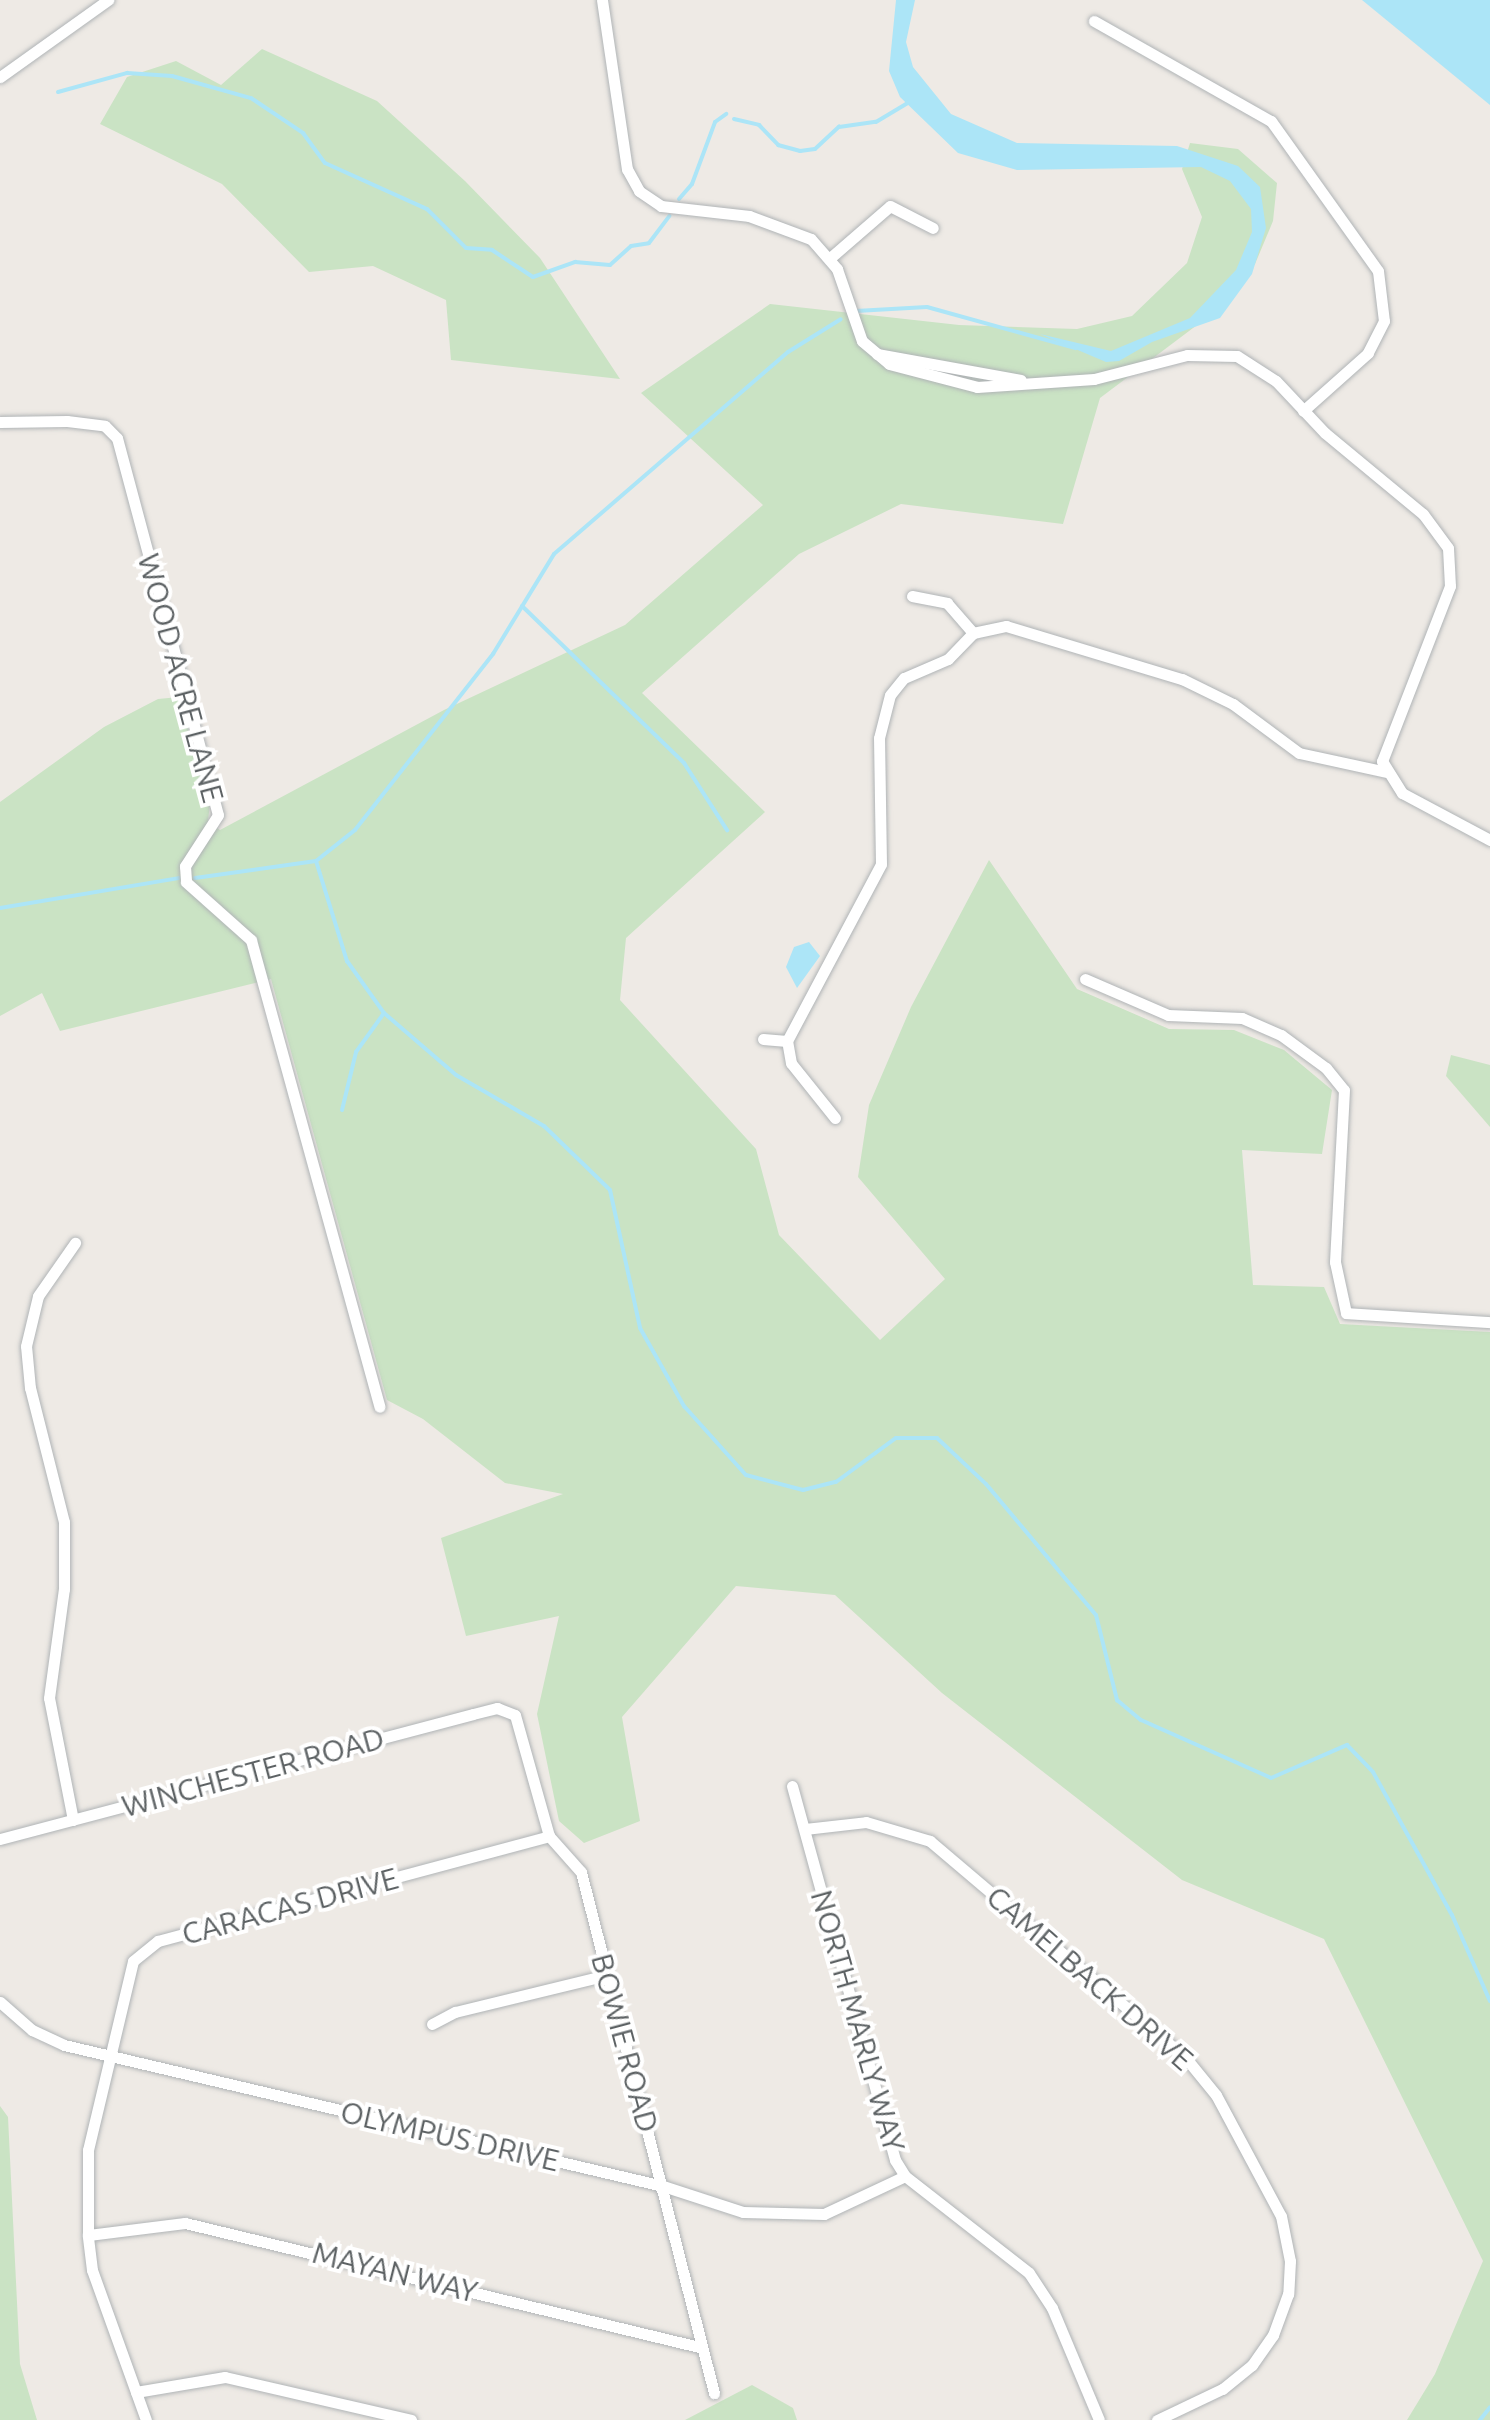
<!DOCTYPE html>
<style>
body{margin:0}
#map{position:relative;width:1490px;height:2420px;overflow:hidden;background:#eeeae5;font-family:Ubuntu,sans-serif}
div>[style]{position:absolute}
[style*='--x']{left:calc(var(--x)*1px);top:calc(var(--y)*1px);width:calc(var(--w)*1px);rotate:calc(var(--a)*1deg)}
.green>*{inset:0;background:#cae3c4}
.water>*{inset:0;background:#ace5f7}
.stream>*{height:4px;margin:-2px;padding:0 2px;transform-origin:2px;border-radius:2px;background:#ace5f7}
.roads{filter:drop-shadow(0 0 2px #b0b4b6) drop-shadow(0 0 2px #b0b4b6)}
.minor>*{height:11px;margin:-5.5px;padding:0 5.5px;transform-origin:5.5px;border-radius:5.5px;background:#fff}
span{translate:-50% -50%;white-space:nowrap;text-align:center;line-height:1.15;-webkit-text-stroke:8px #fff;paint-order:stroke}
.street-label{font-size:30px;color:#5d6264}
</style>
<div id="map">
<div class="green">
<div style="clip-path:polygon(262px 49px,377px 101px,465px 181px,540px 258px,620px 379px,451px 360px,446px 300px,373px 266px,309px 272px,222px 184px,100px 124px,127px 77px,176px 61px,221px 85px)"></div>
<div style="clip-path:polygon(1190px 143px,1238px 149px,1277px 183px,1273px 221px,1255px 264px,1209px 316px,1100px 398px,1063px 524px,901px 504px,799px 554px,642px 693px,765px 812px,626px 938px,620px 1000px,756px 1149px,779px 1235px,880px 1340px,945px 1279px,858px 1177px,869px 1105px,911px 1007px,989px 860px,1077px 989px,1169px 1029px,1234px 1030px,1284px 1050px,1332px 1090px,1322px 1154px,1242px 1150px,1253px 1285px,1324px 1287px,1340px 1324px,1490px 1332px,1490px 2420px,1407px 2420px,1435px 2374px,1483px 2261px,1324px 1939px,1182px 1880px,942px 1693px,835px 1595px,736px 1586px,622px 1717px,640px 1821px,584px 1843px,559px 1821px,537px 1714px,559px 1616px,466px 1636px,441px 1538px,563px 1494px,505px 1483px,423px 1419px,387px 1400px,271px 979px,60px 1031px,42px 993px,0 1016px,0 802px,104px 727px,158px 699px,179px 697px,210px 804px,208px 821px,220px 830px,444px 710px,625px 625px,763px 505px,641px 393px,770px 304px,959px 325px,1077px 329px,1132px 316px,1187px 263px,1202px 217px,1182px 169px)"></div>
<div style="clip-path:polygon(1451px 1055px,1490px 1065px,1490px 1127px,1446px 1076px)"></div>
<div style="clip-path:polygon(0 2106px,8px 2117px,20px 2364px,37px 2420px,0 2420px)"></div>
<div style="clip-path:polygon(752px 2385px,793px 2408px,797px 2420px,685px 2420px)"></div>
</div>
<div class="water">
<div style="clip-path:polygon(896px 0,915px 0,906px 42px,913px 67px,951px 114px,1017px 143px,1177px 146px,1238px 166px,1260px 187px,1266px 228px,1252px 274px,1220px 318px,1152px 342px,1119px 361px,1106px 362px,1040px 334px,1111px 351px,1190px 318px,1236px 270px,1252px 232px,1251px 209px,1230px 181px,1201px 167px,1017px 170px,958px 153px,900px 97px,889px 71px)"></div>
<div style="clip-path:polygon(1362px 0,1490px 0,1490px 105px)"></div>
<div style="clip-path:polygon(809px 942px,820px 956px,797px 988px,786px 967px,794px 947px)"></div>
</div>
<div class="stream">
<div style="--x:58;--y:92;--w:72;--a:-15.4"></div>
<div style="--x:127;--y:73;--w:45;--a:3.8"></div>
<div style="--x:172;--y:76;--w:82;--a:15.6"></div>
<div style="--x:251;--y:98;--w:63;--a:33.9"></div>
<div style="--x:303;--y:133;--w:37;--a:54"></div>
<div style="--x:325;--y:163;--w:112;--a:24.3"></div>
<div style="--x:427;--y:209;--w:55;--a:45"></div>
<div style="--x:466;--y:248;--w:26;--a:4"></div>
<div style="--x:492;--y:250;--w:49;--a:33.4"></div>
<div style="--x:533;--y:277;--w:45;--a:-19.7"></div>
<div style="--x:575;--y:262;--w:35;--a:5"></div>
<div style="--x:610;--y:265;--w:28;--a:-42"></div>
<div style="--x:631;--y:246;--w:18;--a:-9"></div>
<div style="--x:649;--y:243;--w:34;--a:-53"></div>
<div style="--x:734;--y:119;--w:26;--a:13"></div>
<div style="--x:759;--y:125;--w:28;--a:46"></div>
<div style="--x:778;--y:145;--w:23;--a:15"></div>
<div style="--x:800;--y:151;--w:15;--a:-8"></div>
<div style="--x:815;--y:149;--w:33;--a:-43"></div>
<div style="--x:839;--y:127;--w:37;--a:-8"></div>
<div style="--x:876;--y:122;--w:37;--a:-31"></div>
<div style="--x:679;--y:199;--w:20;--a:-49"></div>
<div style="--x:692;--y:184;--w:66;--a:-69.6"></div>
<div style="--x:715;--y:122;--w:14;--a:-36"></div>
<div style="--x:856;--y:311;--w:71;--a:-3.2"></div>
<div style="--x:927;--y:307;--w:154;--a:15.5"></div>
<div style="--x:522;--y:606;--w:226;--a:44.1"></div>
<div style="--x:684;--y:763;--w:80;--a:57.3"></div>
<div style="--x:316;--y:861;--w:105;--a:72.8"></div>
<div style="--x:347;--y:961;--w:64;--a:54.6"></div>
<div style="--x:384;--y:1013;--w:95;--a:40.7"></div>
<div style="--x:456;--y:1075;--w:102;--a:30.1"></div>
<div style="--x:544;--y:1126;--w:92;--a:44.1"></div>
<div style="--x:610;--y:1190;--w:141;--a:77.7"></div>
<div style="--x:640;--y:1328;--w:90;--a:60.6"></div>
<div style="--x:684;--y:1406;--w:93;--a:48.1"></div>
<div style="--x:746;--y:1475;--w:59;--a:14.7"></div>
<div style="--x:803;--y:1490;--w:34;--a:-14"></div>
<div style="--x:836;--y:1482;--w:74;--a:-36.3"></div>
<div style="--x:896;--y:1438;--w:41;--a:0"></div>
<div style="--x:937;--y:1438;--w:67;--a:43.2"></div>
<div style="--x:986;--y:1484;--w:171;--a:50"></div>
<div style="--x:1096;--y:1615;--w:88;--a:76.1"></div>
<div style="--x:1117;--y:1700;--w:31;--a:40"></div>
<div style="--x:1141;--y:1720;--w:142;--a:24"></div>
<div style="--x:1271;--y:1778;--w:83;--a:-23.5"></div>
<div style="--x:1347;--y:1745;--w:37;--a:46"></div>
<div style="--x:1373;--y:1772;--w:163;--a:61.1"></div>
<div style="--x:1452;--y:1915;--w:94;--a:66.2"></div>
<div style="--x:195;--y:878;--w:122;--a:-8"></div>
<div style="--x:316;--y:861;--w:50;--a:-38.5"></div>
<div style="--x:355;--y:830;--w:224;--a:-51.9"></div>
<div style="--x:493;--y:654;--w:117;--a:-58.6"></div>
<div style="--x:554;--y:554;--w:309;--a:-40.8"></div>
<div style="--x:788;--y:352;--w:62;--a:-31.9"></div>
<div style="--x:0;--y:908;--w:181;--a:-9.5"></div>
<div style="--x:342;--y:1110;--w:60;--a:-76.4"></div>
<div style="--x:356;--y:1052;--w:48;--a:-54.3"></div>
<div style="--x:1480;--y:2420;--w:16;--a:-52"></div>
</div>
<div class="roads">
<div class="minor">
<div style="--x:602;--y:0;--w:171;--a:81.6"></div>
<div style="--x:627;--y:169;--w:25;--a:61"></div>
<div style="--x:639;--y:191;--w:27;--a:34"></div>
<div style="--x:661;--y:206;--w:89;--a:6.5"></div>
<div style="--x:749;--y:216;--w:66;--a:20.4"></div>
<div style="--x:811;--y:239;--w:40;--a:49"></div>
<div style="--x:837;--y:269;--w:76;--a:70.9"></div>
<div style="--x:862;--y:341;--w:35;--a:40"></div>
<div style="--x:889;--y:364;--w:91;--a:14.6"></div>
<div style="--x:977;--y:387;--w:117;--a:-3.9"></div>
<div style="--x:1094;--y:379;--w:96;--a:-14.5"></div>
<div style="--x:1187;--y:355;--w:50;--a:1.1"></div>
<div style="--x:1237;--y:356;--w:46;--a:32.7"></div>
<div style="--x:1276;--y:381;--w:71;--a:46.7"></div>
<div style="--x:1325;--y:433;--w:127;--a:39.6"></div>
<div style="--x:1423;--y:514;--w:42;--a:53.7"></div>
<div style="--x:1448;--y:548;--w:38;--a:87"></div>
<div style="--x:1450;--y:586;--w:188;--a:111.2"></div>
<div style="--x:1382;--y:761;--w:38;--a:58"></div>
<div style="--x:1402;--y:793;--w:100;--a:28.1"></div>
<div style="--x:1094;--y:21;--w:203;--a:29.5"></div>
<div style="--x:1271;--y:121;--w:184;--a:54.5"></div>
<div style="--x:1378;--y:271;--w:50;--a:83.2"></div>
<div style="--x:1384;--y:321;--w:36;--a:117"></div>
<div style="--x:1368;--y:353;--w:87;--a:138.3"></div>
<div style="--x:0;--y:77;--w:133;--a:-35.5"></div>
<div style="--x:830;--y:258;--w:79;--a:-40.9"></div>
<div style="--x:890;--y:206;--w:48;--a:27.1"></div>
<div style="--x:877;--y:354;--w:146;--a:10.2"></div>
<div style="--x:0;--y:422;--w:67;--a:-0.9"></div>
<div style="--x:67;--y:421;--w:38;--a:7"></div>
<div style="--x:105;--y:426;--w:17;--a:45"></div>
<div style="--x:117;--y:438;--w:390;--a:75"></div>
<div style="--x:218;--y:815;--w:61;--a:122.9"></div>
<div style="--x:185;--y:866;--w:16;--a:86"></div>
<div style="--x:186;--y:882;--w:87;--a:41.7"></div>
<div style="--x:251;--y:940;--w:484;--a:74.6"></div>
<div style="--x:912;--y:596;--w:36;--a:11"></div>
<div style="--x:947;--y:603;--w:40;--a:49"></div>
<div style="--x:973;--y:633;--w:34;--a:-12"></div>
<div style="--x:1006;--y:626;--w:184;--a:16.8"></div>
<div style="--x:1182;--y:679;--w:57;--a:26.1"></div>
<div style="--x:1233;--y:704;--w:82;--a:36.6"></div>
<div style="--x:1299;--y:753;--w:89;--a:12.3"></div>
<div style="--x:1085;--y:979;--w:90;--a:23.4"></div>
<div style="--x:1168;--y:1015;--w:74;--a:2.3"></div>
<div style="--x:1242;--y:1018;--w:43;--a:23.6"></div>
<div style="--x:1281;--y:1035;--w:56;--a:36.3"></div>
<div style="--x:1326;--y:1068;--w:28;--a:51"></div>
<div style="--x:1344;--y:1090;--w:172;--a:93"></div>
<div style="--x:1335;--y:1262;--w:52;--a:77.8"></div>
<div style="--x:1346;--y:1313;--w:144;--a:3.6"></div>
<div style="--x:763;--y:1039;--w:24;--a:5"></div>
<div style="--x:835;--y:1118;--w:70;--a:-128.7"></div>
<div style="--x:791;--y:1063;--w:22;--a:-100"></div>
<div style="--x:787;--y:1041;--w:200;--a:-62"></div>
<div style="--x:881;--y:864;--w:126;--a:-90.9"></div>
<div style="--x:879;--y:738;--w:44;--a:-75.7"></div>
<div style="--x:890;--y:695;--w:22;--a:-51"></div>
<div style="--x:904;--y:678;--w:48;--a:-23.4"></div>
<div style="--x:948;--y:659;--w:36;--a:-46"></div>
<div style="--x:792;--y:1786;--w:388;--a:74.6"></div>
<div style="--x:895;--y:2160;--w:19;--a:58"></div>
<div style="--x:905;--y:2176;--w:157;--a:38"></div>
<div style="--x:1029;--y:2273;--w:42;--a:56.7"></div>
<div style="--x:1052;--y:2308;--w:121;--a:67.2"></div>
<div style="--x:73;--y:1820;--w:124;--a:-101.1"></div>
<div style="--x:49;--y:1698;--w:110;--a:-82.2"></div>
<div style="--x:64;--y:1589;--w:67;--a:-90"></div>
<div style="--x:64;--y:1522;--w:138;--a:-104.2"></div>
<div style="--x:30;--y:1388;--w:42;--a:-95.4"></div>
<div style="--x:26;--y:1346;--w:51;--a:-76.5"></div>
<div style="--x:38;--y:1296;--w:65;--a:-55.1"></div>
<div style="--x:805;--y:1829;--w:61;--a:-6.5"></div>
<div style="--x:866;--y:1822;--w:67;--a:16.5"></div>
<div style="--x:930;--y:1841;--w:334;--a:40.3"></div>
<div style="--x:1185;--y:2057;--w:49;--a:50.8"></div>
<div style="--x:1216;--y:2095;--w:137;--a:61.8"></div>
<div style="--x:1281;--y:2216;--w:46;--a:78.7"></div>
<div style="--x:1290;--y:2261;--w:33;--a:93"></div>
<div style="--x:1288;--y:2294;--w:44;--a:110.1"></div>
<div style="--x:1273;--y:2335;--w:37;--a:125"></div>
<div style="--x:1252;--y:2365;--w:38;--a:141"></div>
<div style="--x:1222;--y:2389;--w:72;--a:154.5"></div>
<div style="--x:0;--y:1839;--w:489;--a:-14.8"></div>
<div style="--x:473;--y:1714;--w:25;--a:-14"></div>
<div style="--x:497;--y:1708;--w:19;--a:21"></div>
<div style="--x:515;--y:1715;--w:126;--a:74.3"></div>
<div style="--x:549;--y:1836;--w:48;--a:48.4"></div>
<div style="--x:581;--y:1872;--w:538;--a:75.68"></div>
<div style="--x:0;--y:2002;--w:43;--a:41.2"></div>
<div style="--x:32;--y:2030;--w:35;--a:25"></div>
<div style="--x:64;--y:2045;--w:615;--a:13.25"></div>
<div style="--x:663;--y:2186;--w:84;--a:18"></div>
<div style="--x:743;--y:2212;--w:81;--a:1.4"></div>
<div style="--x:824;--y:2214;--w:89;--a:-25.1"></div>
<div style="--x:432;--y:2024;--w:26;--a:-28"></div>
<div style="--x:455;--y:2012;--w:156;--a:-13.7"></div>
<div style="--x:88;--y:2235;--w:98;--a:-7.1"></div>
<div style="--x:185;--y:2223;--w:529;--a:13.56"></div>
<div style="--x:136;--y:2392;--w:90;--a:-9.6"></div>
<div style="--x:225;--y:2377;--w:191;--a:13"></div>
<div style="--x:146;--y:2420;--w:159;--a:-109.8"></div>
<div style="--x:92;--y:2270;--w:35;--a:-97"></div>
<div style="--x:88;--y:2235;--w:85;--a:-90"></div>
<div style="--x:88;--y:2150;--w:194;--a:-76.6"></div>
<div style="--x:133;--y:1961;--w:32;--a:-39"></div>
<div style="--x:158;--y:1941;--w:405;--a:-15"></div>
</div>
</div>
<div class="street-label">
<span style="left:181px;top:678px;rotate:75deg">WOOD ACRE LANE</span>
<span style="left:253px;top:1772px;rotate:-15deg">WINCHESTER ROAD</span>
<span style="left:290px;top:1906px;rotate:-15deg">CARACAS DRIVE</span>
<span style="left:1090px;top:1978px;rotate:41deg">CAMELBACK DRIVE</span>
<span style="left:858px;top:2021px;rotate:74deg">NORTH MARLY WAY</span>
<span style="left:625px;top:2043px;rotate:75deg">BOWIE ROAD</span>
<span style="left:450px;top:2136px;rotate:13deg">OLYMPUS DRIVE</span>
<span style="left:395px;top:2272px;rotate:14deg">MAYAN WAY</span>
</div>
</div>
